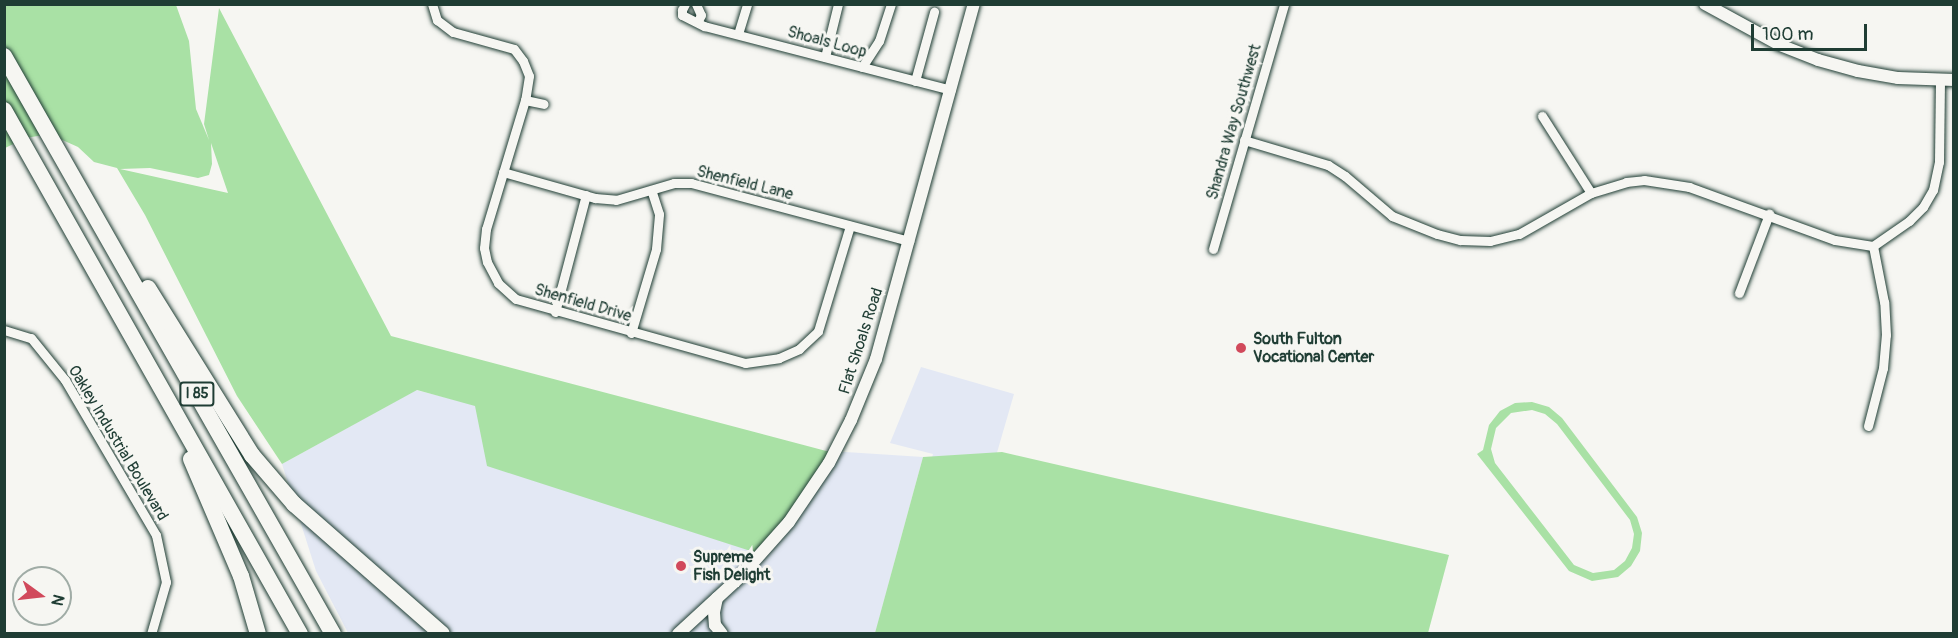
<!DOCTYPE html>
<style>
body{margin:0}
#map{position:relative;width:1958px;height:638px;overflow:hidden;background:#f6f6f2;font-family:Pangolin,sans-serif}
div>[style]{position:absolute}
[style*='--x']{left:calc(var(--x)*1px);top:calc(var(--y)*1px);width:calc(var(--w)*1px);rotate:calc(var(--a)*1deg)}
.built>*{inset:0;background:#e3e8f4}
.green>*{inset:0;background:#a9e1a5}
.roads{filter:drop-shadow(0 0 2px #1f3d34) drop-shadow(0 0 2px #1f3d34)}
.street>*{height:9px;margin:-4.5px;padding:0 4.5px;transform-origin:4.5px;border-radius:4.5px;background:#f6f6f2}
.secondary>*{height:12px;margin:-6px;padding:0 6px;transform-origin:6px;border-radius:6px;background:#f6f6f2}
.highway>*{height:16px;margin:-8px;padding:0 8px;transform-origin:8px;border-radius:8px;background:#f6f6f2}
.dots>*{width:16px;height:16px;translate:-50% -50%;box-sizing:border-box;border:3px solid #f6f6f2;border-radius:50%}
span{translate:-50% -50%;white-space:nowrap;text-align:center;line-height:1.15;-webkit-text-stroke:6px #f6f6f2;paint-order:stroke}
.shield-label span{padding:2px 4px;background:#f6f6f2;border:2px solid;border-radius:4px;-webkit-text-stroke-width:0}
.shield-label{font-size:15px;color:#1f3d34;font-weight:700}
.street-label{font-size:16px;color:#1f3d34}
.poi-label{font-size:16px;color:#1f3d34;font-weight:700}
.left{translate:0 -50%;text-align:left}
.frame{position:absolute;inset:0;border:6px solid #1f3d34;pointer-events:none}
.north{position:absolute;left:12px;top:566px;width:60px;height:60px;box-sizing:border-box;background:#f6f6f2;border:2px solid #a0aca6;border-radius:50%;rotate:105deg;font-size:16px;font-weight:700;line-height:24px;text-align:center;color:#1f3d34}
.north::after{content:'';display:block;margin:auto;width:21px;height:27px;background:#d1495b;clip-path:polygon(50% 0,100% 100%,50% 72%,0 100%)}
.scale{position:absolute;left:1751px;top:24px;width:116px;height:27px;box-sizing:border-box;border:3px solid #1f3d34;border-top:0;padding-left:8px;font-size:18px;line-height:21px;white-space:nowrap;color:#1f3d34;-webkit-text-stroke:4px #f6f6f2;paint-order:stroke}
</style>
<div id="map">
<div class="built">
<div style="clip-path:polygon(921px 367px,1014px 394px,967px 556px,880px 634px,933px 454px,890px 443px)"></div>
<div style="clip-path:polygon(416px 390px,475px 405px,763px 555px,830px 451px,923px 457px,875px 634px,348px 633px,316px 571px,282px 464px)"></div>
</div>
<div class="green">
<div style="clip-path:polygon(evenodd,5px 5px,176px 5px,189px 41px,196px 109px,209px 140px,204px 124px,219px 8px,391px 336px,830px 452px,799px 518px,763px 555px,487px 466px,475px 406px,417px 390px,282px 464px,237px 396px,145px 215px,117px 168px,94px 162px,78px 147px,49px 134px,26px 138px,5px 148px,5px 5px,211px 143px,228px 193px,120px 169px,150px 168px,198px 178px,209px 175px,212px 164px,211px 143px)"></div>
<div style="clip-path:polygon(evenodd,1532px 402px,1549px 407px,1562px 418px,1637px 517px,1642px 533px,1640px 551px,1631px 566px,1618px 577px,1592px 581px,1569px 571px,1477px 454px,1483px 450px,1489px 425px,1500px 411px,1515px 403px,1532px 402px,1532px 410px,1545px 414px,1557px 424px,1630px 520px,1634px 534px,1632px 548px,1625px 561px,1614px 570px,1593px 573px,1574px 565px,1495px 463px,1491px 449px,1496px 428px,1511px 413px,1532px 410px)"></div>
<div style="clip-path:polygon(1002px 452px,1449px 555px,1428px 633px,875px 633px,923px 457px)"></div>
</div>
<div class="roads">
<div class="street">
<div style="--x:432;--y:4;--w:17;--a:73"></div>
<div style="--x:437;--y:20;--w:20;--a:37"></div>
<div style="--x:453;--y:32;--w:63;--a:15.6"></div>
<div style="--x:514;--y:49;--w:15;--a:53"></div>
<div style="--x:523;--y:61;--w:16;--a:68"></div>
<div style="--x:529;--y:76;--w:24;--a:99"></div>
<div style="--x:525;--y:100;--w:135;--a:106.8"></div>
<div style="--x:486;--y:229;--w:19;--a:96"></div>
<div style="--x:484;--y:248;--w:14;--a:78"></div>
<div style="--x:487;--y:262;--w:24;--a:62"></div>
<div style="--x:498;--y:283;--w:24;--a:42"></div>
<div style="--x:516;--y:299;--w:238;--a:15.6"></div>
<div style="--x:745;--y:363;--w:34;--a:-8"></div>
<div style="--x:779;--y:358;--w:22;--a:-24"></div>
<div style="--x:799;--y:349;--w:26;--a:-43"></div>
<div style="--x:818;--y:331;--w:110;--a:-73.1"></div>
<div style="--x:685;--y:4;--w:7;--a:117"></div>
<div style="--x:682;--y:10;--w:5;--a:90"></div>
<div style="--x:682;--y:15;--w:25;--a:27"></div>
<div style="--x:704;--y:26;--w:255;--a:14.5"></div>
<div style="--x:696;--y:4;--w:12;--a:66"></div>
<div style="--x:701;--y:15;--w:7;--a:117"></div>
<div style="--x:738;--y:34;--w:31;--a:-73"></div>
<div style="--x:825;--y:57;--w:55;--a:-76.2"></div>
<div style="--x:862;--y:67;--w:31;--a:-57"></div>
<div style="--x:879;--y:41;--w:39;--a:-72"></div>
<div style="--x:915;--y:81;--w:72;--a:-74.6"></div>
<div style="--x:525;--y:100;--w:19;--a:12"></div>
<div style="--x:1542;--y:116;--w:91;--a:57.5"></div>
<div style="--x:1244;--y:140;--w:88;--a:16.6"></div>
<div style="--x:1328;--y:165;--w:20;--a:33"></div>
<div style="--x:1345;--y:176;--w:62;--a:40.4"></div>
<div style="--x:1392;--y:216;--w:48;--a:21.8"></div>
<div style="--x:1437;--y:234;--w:24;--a:15"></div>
<div style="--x:1460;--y:240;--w:30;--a:2"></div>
<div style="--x:1490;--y:241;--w:30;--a:-14"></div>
<div style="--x:1519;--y:234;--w:83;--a:-29.7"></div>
<div style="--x:1591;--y:193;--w:37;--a:-17"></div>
<div style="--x:1626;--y:182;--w:18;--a:-6"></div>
<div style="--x:1644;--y:180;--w:46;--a:8.8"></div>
<div style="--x:1689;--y:187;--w:155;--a:20"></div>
<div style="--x:1835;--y:240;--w:38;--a:9"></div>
<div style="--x:1873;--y:246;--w:44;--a:-34.8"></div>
<div style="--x:1909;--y:221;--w:20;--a:-45"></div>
<div style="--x:1923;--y:207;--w:20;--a:-60"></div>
<div style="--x:1933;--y:190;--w:29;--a:-78"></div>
<div style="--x:1939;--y:162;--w:82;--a:-89.3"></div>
<div style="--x:503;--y:172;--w:96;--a:15.8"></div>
<div style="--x:595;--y:198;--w:21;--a:5"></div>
<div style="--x:616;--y:200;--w:60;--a:-16.3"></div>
<div style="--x:674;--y:183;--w:17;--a:0"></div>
<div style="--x:691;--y:183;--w:226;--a:14.9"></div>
<div style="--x:1213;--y:249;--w:255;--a:-73.8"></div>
<div style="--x:1739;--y:293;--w:85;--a:-69.2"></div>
<div style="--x:555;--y:312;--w:121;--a:-75.2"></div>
<div style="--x:4;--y:330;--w:28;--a:17"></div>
<div style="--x:31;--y:338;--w:54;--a:51"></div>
<div style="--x:65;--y:380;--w:180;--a:59.6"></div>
<div style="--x:156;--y:535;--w:48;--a:78"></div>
<div style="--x:166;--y:582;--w:54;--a:106.1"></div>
<div style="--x:631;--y:333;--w:88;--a:-73.4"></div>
<div style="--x:656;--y:249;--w:35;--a:-85"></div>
<div style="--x:659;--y:214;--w:25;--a:-108"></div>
<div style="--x:1868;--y:426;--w:60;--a:-75.5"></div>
<div style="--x:1883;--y:368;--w:33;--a:-85"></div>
<div style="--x:1886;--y:335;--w:33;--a:-93"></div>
<div style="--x:1884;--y:302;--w:57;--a:-101.1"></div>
</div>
<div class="secondary">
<div style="--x:1705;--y:4;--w:85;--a:28.7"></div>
<div style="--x:1780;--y:45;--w:41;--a:21.5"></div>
<div style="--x:1818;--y:60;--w:41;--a:15.4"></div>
<div style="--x:1858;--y:71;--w:41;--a:9.9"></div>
<div style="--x:1898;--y:78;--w:56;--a:2"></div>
<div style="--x:717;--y:598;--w:14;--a:102"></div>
<div style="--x:714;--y:612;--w:13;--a:86"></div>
<div style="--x:715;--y:625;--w:11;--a:52"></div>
<div style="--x:678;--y:634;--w:86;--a:-42.6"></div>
<div style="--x:741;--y:576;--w:72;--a:-48.4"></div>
<div style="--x:789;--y:522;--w:71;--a:-55.9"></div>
<div style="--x:829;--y:463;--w:48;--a:-62.9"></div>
<div style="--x:851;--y:420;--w:66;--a:-67.7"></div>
<div style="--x:876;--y:359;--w:368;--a:-74.6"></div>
</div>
<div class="highway">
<div style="--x:4;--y:56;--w:665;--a:60.35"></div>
<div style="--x:4;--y:110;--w:602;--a:60.54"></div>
<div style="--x:148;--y:288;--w:197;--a:58.1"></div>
<div style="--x:252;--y:455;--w:65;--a:49.4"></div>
<div style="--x:294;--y:504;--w:197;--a:41.3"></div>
<div style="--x:191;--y:459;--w:127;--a:66.9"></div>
<div style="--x:241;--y:576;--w:60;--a:73.7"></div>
</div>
</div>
<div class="dots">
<div style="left:1241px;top:348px;background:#d1495b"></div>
<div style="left:681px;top:566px;background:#d1495b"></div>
</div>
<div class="shield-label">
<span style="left:197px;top:394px">I 85</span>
</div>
<div class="street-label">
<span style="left:827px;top:42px;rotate:15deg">Shoals Loop</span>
<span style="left:1234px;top:122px;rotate:-74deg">Shandra Way Southwest</span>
<span style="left:745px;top:183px;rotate:14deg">Shenfield Lane</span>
<span style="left:583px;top:303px;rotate:16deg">Shenfield Drive</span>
<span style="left:861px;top:341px;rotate:-72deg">Flat Shoals Road</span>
<span style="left:118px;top:443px;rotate:59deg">Oakley Industrial Boulevard</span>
</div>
<div class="poi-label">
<span class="left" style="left:1253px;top:348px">South Fulton<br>Vocational Center</span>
<span class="left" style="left:693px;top:566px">Supreme<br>Fish Delight</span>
</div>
<div class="frame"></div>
<div class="north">N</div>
<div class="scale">100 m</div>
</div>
